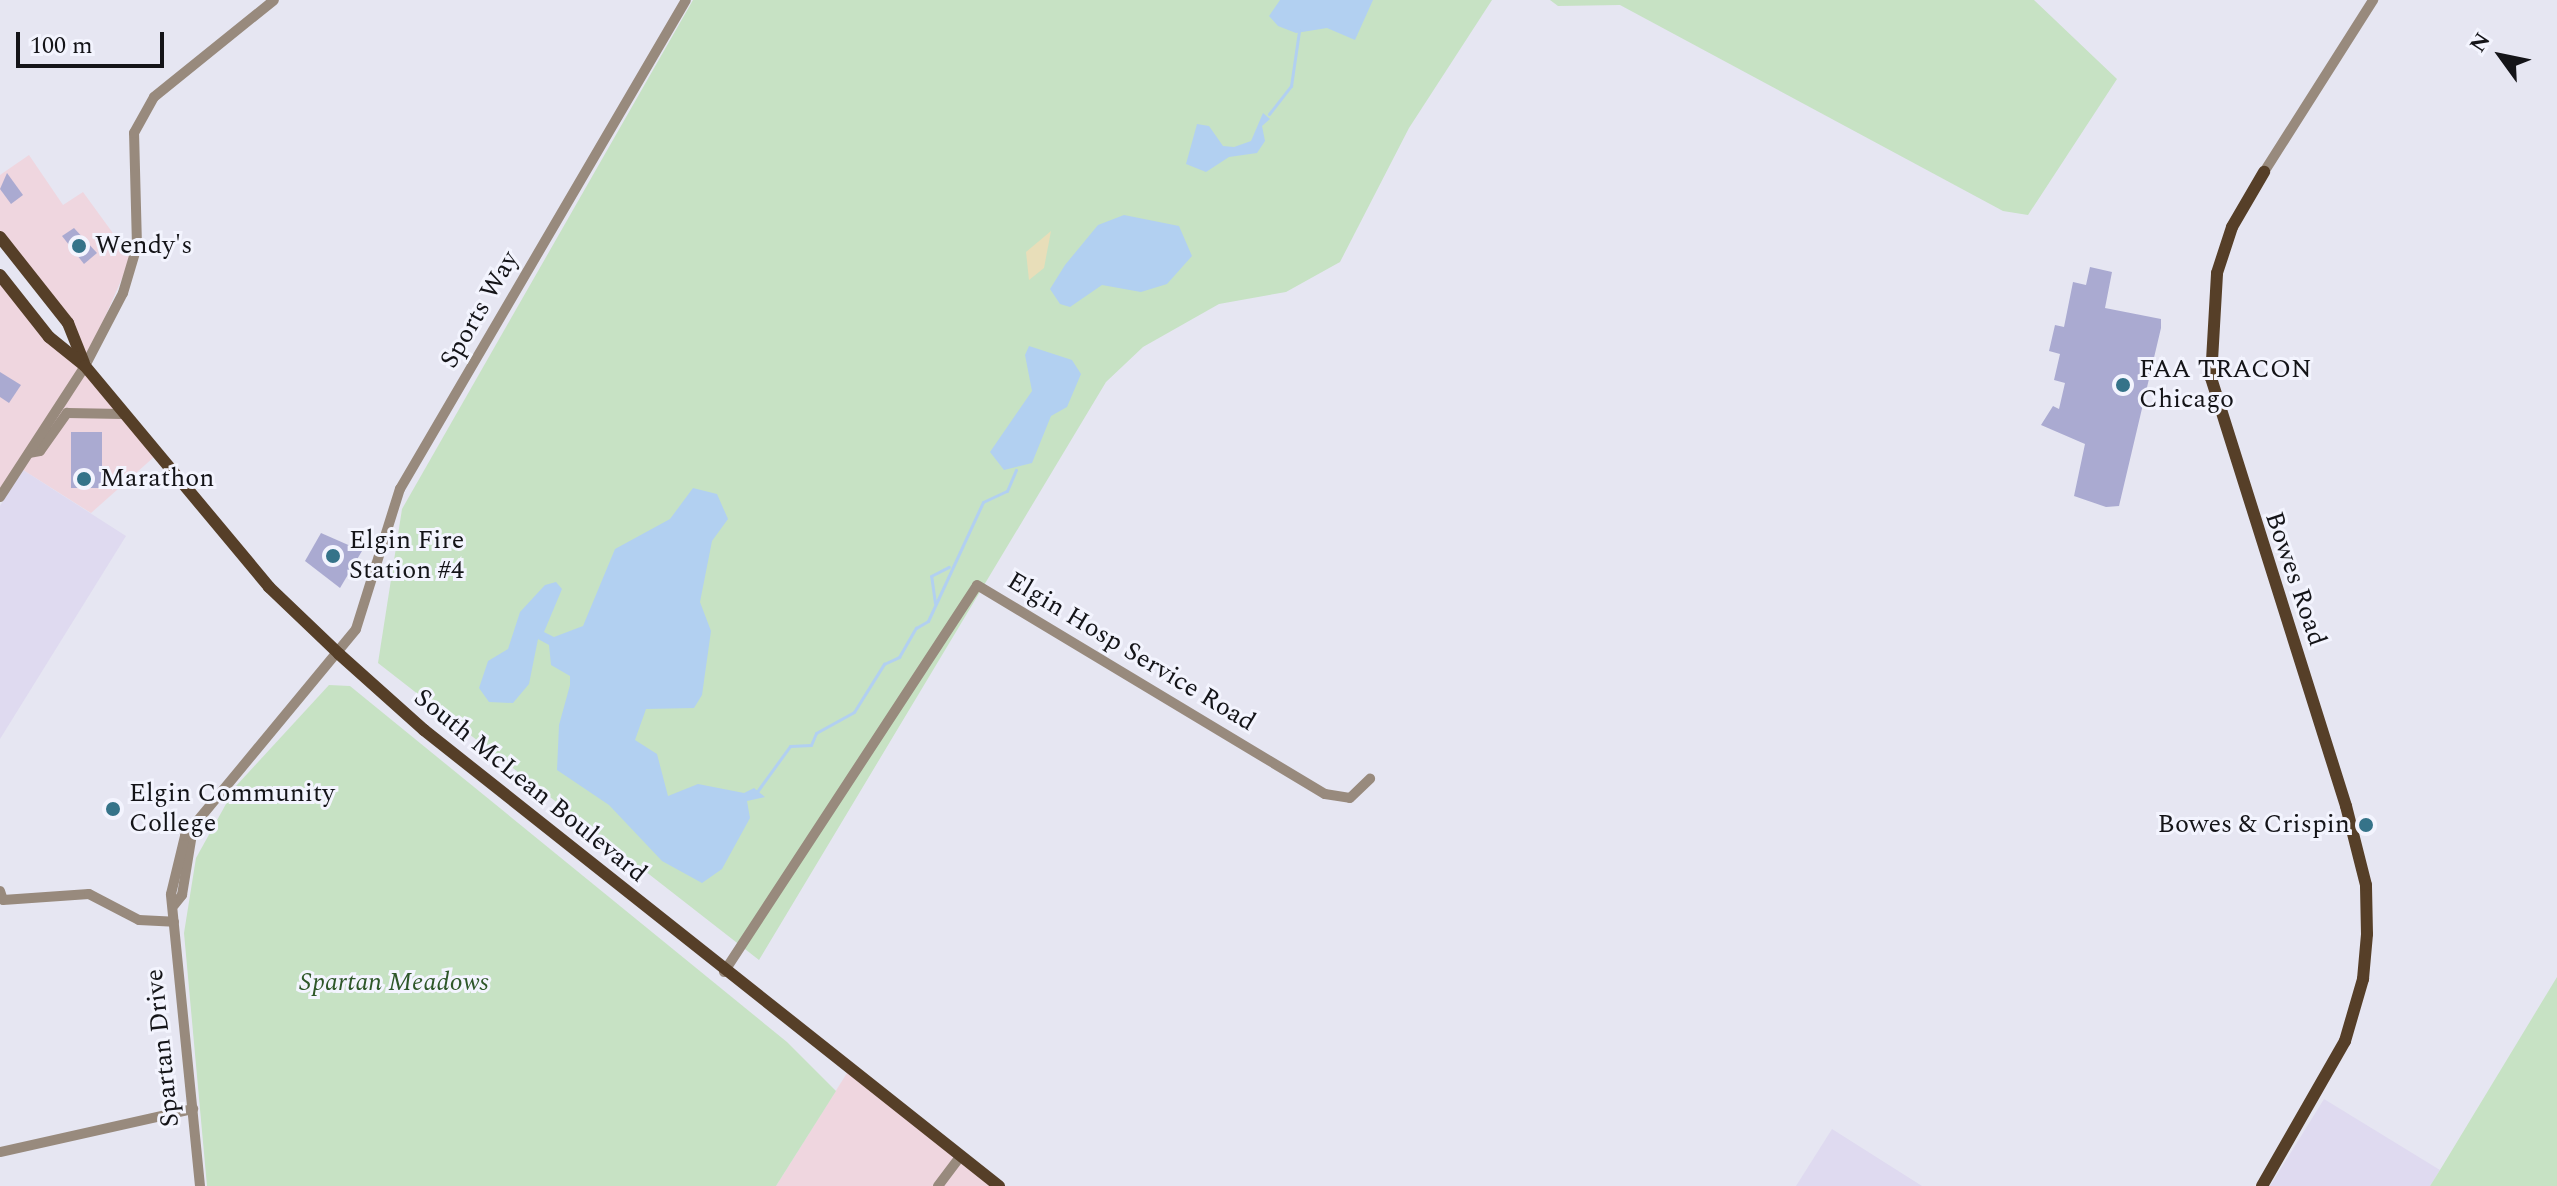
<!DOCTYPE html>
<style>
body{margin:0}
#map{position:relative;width:2557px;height:1186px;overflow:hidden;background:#e6e6f2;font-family:Spectral,serif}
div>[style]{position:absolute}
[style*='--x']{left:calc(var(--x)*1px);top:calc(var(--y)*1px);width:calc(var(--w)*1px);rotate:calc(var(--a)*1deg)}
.commercial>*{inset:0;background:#efd6df}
.industrial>*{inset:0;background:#dfdaf0}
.green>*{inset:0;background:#c7e2c4}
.sand>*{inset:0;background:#e8deb9}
.water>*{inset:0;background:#b2d0f1}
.stream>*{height:3px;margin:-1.5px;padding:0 1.5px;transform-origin:1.5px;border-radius:1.5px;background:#b2d0f1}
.building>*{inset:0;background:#aaaad1;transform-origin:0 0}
.minor>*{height:10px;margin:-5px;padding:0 5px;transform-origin:5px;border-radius:5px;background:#988a7d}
.major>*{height:12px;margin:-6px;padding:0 6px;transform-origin:6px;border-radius:6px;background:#563f28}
.dots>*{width:22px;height:22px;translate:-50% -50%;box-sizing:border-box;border:4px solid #f3f4fe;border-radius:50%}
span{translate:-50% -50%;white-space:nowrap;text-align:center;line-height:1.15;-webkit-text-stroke:6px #f3f4fe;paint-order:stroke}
.poi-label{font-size:26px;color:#141418}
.left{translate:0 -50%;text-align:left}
.right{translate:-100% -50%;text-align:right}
.street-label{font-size:26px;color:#141418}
.park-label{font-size:26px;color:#2e5729;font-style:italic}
.north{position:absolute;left:2461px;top:16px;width:80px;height:80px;-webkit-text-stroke:6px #f3f4fe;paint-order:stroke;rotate:303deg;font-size:22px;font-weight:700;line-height:32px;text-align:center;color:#141418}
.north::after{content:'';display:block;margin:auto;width:28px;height:36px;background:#141418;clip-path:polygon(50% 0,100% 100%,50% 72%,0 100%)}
.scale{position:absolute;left:16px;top:32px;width:148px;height:36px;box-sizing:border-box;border:4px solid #141418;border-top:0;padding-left:10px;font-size:24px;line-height:28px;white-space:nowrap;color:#141418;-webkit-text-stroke:6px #f3f4fe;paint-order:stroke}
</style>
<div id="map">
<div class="commercial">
<div style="clip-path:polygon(29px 155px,63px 205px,83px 192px,131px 258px,86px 360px,0 233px,0 175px)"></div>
<div style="clip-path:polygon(0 282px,82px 366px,0 494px)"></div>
<div style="clip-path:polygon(86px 370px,154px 457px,91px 513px,23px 470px)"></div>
<div style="clip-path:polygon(847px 1073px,997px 1186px,776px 1186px)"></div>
</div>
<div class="industrial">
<div style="clip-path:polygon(23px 470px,126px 536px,0 739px,0 506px)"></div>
<div style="clip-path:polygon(2324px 1099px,2440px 1170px,2430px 1186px,2270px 1186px)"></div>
<div style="clip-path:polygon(1832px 1129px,1922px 1186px,1796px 1186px)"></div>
</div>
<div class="green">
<div style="clip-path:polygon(693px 0,1492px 0,1409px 128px,1340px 262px,1286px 292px,1219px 304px,1143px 347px,1106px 382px,759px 960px,378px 663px,402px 509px)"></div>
<div style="clip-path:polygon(1550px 0,2034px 0,2117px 79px,2028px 215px,2003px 211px,1620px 5px,1558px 6px)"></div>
<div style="clip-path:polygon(329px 685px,350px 686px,787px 1042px,836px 1091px,776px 1186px,207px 1186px,184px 933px,196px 858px,236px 786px)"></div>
<div style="clip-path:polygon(2557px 977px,2557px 1186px,2430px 1186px,2440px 1170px)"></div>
</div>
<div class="sand">
<div style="clip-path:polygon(1051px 231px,1044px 268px,1029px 280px,1026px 252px)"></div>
</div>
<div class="water">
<div style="clip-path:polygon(1280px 0,1373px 0,1355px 40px,1327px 28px,1296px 33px,1278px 26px,1269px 16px)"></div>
<div style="clip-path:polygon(1263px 113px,1270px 119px,1262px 126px,1265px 141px,1257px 153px,1229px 157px,1206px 172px,1186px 164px,1197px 124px,1209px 126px,1223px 146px,1234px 147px,1251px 141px)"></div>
<div style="clip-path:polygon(1124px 215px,1179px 226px,1192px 256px,1167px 284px,1141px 292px,1102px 285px,1070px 307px,1060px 304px,1050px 289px,1065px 265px,1098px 225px)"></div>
<div style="clip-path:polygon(1029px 346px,1072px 360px,1081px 374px,1067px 407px,1051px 416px,1032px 463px,1004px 470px,990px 452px,1032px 391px,1025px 355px)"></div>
<div style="clip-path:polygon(693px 488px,717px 494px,728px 519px,712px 541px,700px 602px,711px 631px,702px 695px,694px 708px,646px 709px,635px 740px,657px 754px,668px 796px,698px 784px,744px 793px,754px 788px,765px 797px,747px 801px,750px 818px,722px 869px,702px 883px,662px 861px,609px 805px,557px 770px,559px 725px,570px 685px,570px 676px,551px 665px,549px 645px,538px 639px,529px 684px,513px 703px,489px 702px,479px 688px,488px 661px,508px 649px,520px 612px,545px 585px,556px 582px,562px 589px,544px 632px,554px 637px,583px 626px,615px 549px,670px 519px)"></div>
</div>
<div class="stream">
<div style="--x:1269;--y:114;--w:36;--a:-52"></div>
<div style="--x:1291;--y:86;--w:56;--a:-81.7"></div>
<div style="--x:935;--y:603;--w:27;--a:-98"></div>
<div style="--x:931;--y:576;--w:20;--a:-27"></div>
<div style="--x:756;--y:793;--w:58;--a:-54.1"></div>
<div style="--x:790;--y:746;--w:21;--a:-3"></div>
<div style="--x:811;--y:745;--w:13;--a:-67"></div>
<div style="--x:816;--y:733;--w:43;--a:-28.9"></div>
<div style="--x:854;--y:712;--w:57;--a:-58"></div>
<div style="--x:884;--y:664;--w:17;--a:-25"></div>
<div style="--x:899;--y:657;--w:34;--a:-60"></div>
<div style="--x:916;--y:628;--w:14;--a:-30"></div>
<div style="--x:928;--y:621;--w:131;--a:-65.2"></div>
<div style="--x:983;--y:502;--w:26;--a:-25"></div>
<div style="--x:1007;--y:491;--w:23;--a:-67"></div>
</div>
<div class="building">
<div style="clip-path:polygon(7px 173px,23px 195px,11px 204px,0 189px)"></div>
<div style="clip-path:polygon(74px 228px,97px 253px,84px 264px,62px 236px)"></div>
<div style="clip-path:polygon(2090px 267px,2112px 272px,2105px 308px,2161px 319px,2161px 328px,2119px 506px,2106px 507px,2074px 496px,2085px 444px,2041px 425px,2053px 406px,2059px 409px,2065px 383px,2054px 380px,2060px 354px,2049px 351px,2055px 325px,2064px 327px,2073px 282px,2086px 285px)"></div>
<div style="clip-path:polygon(0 372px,21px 385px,9px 403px,0 397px)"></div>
<div style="left:71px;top:432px;width:31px;height:56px"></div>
<div style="clip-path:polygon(321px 533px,362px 551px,340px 588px,305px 561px)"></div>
</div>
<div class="minor">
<div style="--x:2264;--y:172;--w:204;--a:-57.6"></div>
<div style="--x:29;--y:453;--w:11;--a:-10"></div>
<div style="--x:40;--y:451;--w:47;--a:-54.6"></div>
<div style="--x:67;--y:413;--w:56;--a:1"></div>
<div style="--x:0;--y:497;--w:156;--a:-57"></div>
<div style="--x:85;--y:366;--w:82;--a:-62.5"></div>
<div style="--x:123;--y:293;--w:49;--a:-73.4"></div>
<div style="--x:137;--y:246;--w:113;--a:-91.5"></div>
<div style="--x:134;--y:133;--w:41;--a:-60.9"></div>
<div style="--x:154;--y:97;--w:154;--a:-38.9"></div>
<div style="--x:0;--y:891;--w:9;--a:72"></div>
<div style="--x:3;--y:900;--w:86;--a:-4"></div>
<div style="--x:89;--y:894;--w:56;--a:27.5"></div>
<div style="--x:139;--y:920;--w:35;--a:3"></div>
<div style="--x:174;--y:905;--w:13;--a:-51"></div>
<div style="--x:182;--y:895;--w:68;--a:-80.7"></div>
<div style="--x:724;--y:972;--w:462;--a:-56.8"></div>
<div style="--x:977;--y:585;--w:406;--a:31"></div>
<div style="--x:1325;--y:794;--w:25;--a:9"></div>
<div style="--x:1350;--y:798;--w:28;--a:-44"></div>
<div style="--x:0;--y:1152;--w:198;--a:-12.6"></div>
<div style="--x:200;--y:1186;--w:293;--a:-95.7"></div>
<div style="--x:171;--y:894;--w:60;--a:-76.4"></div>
<div style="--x:185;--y:836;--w:268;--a:-50.4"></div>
<div style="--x:356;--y:629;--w:147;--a:-72.6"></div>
<div style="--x:400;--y:489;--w:566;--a:-59.68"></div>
<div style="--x:938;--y:1186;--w:36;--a:-53"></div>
</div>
<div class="major">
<div style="--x:0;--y:237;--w:110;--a:51.7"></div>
<div style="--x:68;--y:323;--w:43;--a:68.2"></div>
<div style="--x:0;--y:275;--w:79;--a:51.7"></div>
<div style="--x:49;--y:337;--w:46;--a:38.9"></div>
<div style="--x:85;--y:366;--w:288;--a:50.2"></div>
<div style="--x:269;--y:587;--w:97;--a:43.7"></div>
<div style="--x:339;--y:654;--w:114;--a:41.8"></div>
<div style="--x:424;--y:730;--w:734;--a:38.42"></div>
<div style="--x:2262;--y:1186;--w:167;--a:-60.2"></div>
<div style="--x:2345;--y:1041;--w:65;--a:-73.8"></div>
<div style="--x:2363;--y:979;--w:45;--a:-84.9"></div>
<div style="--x:2367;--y:934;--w:49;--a:-91.2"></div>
<div style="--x:2366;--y:885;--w:81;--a:-104.2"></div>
<div style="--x:2346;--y:806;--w:449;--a:-107.5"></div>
<div style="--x:2211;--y:378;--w:105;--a:-86.7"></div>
<div style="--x:2217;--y:273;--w:48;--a:-71.9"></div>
<div style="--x:2232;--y:227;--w:64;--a:-59.8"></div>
</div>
<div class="dots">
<div style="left:79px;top:246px;background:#357389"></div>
<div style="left:2123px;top:385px;background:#357389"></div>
<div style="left:84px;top:479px;background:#357389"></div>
<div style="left:333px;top:556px;background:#357389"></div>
<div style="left:113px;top:809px;background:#357389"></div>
<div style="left:2366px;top:825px;background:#357389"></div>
</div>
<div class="poi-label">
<span class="left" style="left:95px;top:246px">Wendy's</span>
<span class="left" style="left:2139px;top:385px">FAA TRACON<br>Chicago</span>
<span class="left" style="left:100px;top:479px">Marathon</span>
<span class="left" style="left:349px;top:556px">Elgin Fire<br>Station #4</span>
<span class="left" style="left:129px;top:809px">Elgin Community<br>College</span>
<span class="right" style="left:2350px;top:825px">Bowes &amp; Crispin</span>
</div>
<div class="street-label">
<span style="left:480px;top:310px;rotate:-60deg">Sports Way</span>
<span style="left:2295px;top:579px;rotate:71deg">Bowes Road</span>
<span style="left:1131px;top:652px;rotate:31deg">Elgin Hosp Service Road</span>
<span style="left:530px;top:786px;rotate:39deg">South McLean Boulevard</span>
<span style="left:163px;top:1048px;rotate:-96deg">Spartan Drive</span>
</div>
<div class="park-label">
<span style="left:394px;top:983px">Spartan Meadows</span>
</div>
<div class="north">N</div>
<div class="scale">100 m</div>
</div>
